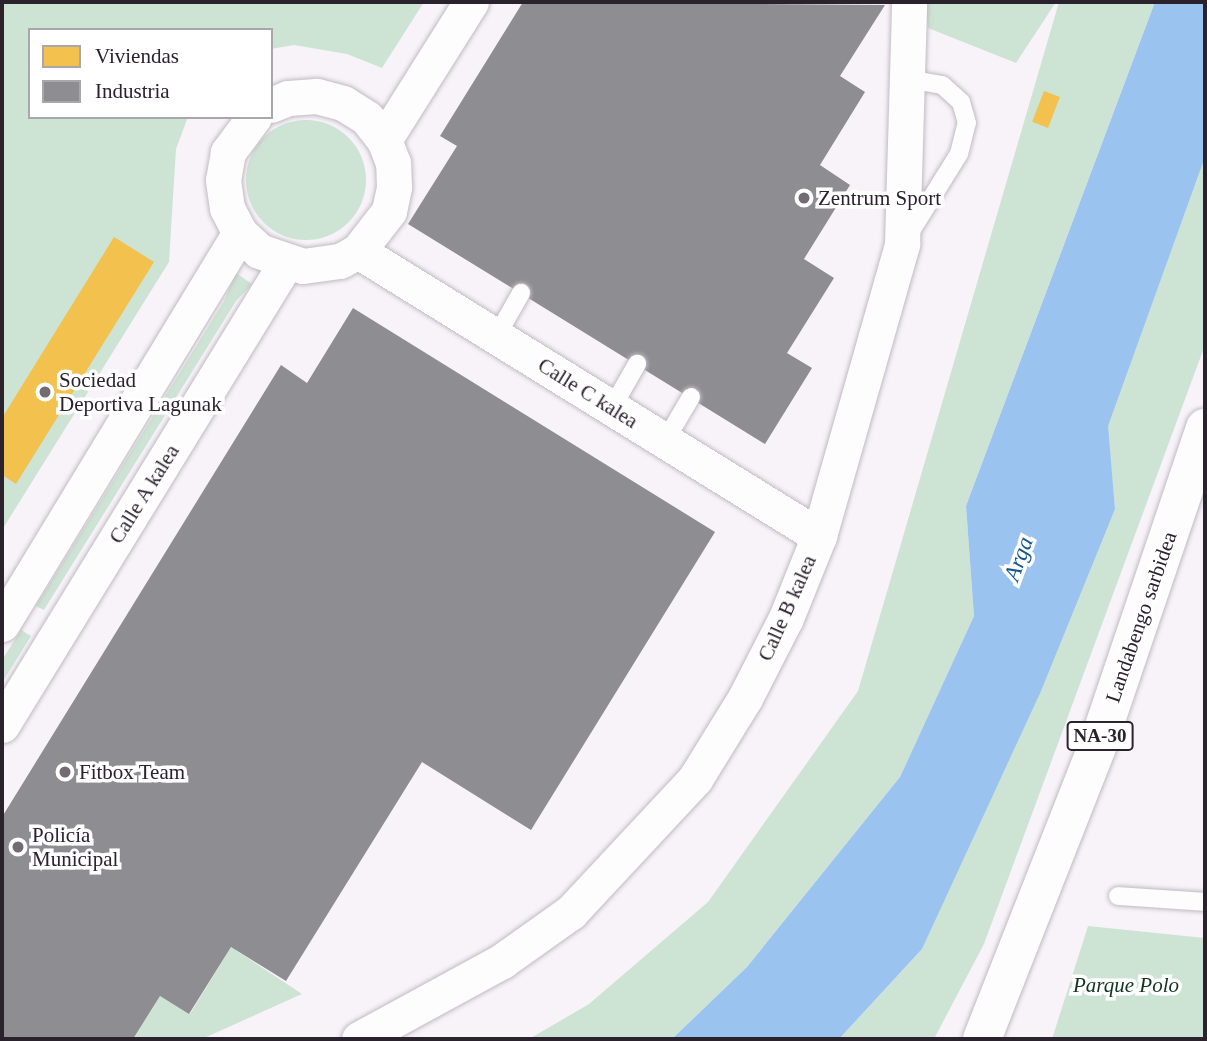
<!DOCTYPE html>
<meta charset="utf-8">
<style>
body{margin:0}
#map{position:relative;width:1207px;height:1041px;overflow:hidden;background:#f8f3f9;font-family:"Times New Roman",serif}
div>[style]{position:absolute}
[style*='--x']{left:calc(var(--x)*1px);top:calc(var(--y)*1px);width:calc(var(--w)*1px);rotate:calc(var(--a)*1deg)}
.green>*{inset:0;background:#cde4d5}
.round{border-radius:50%}
.water>*{inset:0;background:#9ac3ef}
.homes>*{inset:0;background:#f2c14e;transform-origin:0 0}
.industry>*{inset:0;background:#8d8d92}
.roads{filter:drop-shadow(0 0 2px #c1bac3) drop-shadow(0 0 2px #c1bac3)}
.service>*{height:18px;margin:-9px;padding:0 9px;transform-origin:9px;border-radius:9px;background:#fefdfe}
.minor>*{height:35px;margin:-17.5px;padding:0 17.5px;transform-origin:17.5px;border-radius:17.5px;background:#fefdfe}
.trunk>*{height:38px;margin:-19px;padding:0 19px;transform-origin:19px;border-radius:19px;background:#fefdfe}
.dots>*{width:19px;height:19px;translate:-50% -50%;box-sizing:border-box;border:4px solid #fff;border-radius:50%}
span{translate:-50% -50%;white-space:nowrap;text-align:center;line-height:1.15;-webkit-text-stroke:7px #fff;paint-order:stroke}
.shield-label span{padding:2px 5px;background:#fff;border:2px solid;border-radius:5px;-webkit-text-stroke-width:0}
.shield-label{font-size:19px;color:#2a222d;font-weight:700}
.poi-label{font-size:21px;color:#2a222d}
.left{translate:0 -50%;text-align:left}
.street-label{font-size:21px;color:#2a222d}
.park-label{font-size:21px;color:#123520;font-style:italic}
.water-label{font-size:23px;color:#17568e;font-style:italic}
.frame{position:absolute;inset:0;border:4px solid #2a222d;pointer-events:none}
.legend{position:absolute;left:28px;top:28px;width:245px;height:91px;box-sizing:border-box;background:#fff;border:2px solid #aaa7ab;margin:0;padding:9px 12px;list-style:none;font-size:21px;color:#2a222d}
.legend li{display:flex;align-items:center;gap:14px;height:35px}
.legend b{width:35px;border:2px solid #aaa7ab}
</style>
<div id="map">
<div class="green">
<div style="clip-path:polygon(2px 2px,424px 2px,382px 68px,347px 54px,294px 45px,271px 49px,271px 30px,30px 30px,30px 117px,188px 117px,176px 149px,169px 262px,2px 530px)"></div>
<div style="clip-path:polygon(925px 2px,1056px 2px,1016px 63px,928px 28px)"></div>
<div style="clip-path:polygon(1059px 2px,1155px 2px,966px 506px,974px 616px,900px 777px,747px 967px,672px 1039px,529px 1039px,589px 1004px,708px 902px,858px 691px)"></div>
<div class="round" style="left:246px;top:120px;width:120px;height:120px"></div>
<div style="clip-path:polygon(1205px 157px,1205px 345px,984px 944px,934px 1039px,839px 1039px,922px 949px,1115px 509px,1107px 426px)"></div>
<div style="clip-path:polygon(236px 273px,252px 284px,236px 301px,44px 610px,36px 606px,224px 301px)"></div>
<div style="clip-path:polygon(21px 630px,31px 636px,2px 683px,2px 660px)"></div>
<div style="clip-path:polygon(1088px 926px,1205px 938px,1205px 1039px,1052px 1039px)"></div>
<div style="clip-path:polygon(231px 947px,302px 994px,202px 1039px,133px 1039px,160px 996px,190px 1014px)"></div>
</div>
<div class="water">
<div style="clip-path:polygon(1155px 2px,1205px 2px,1205px 157px,1108px 426px,1115px 509px,1041px 691px,922px 949px,839px 1039px,672px 1039px,747px 967px,900px 777px,974px 616px,966px 506px)"></div>
</div>
<div class="homes">
<div style="left:1044px;top:91px;width:17px;height:33px;rotate:21deg"></div>
<div style="clip-path:polygon(114px 237px,154px 262px,16px 484px,2px 475px,2px 418px)"></div>
</div>
<div class="industry">
<div style="clip-path:polygon(523px 2px,885px 5px,840px 76px,865px 92px,820px 165px,850px 185px,804px 259px,834px 278px,787px 353px,812px 368px,765px 444px,408px 224px,457px 146px,440px 136px)"></div>
<div style="clip-path:polygon(353px 308px,715px 532px,531px 830px,422px 762px,286px 981px,231px 947px,189px 1014px,160px 996px,133px 1039px,2px 1039px,2px 817px,281px 365px,307px 383px)"></div>
</div>
<div class="roads">
<div class="service">
<div style="--x:906;--y:239;--w:100;--a:-58.1"></div>
<div style="--x:959;--y:154;--w:32;--a:-76"></div>
<div style="--x:967;--y:123;--w:22;--a:-106"></div>
<div style="--x:961;--y:102;--w:25;--a:-138"></div>
<div style="--x:942;--y:85;--w:34;--a:-170"></div>
<div style="--x:496;--y:337;--w:51;--a:-60.4"></div>
<div style="--x:612;--y:408;--w:51;--a:-60.4"></div>
<div style="--x:665;--y:441;--w:51;--a:-59.4"></div>
<div style="--x:1118;--y:896;--w:87;--a:3.9"></div>
</div>
<div class="minor">
<div style="--x:254;--y:117;--w:44;--a:126.6"></div>
<div style="--x:228;--y:152;--w:28;--a:100"></div>
<div style="--x:223;--y:180;--w:28;--a:82"></div>
<div style="--x:227;--y:208;--w:28;--a:63"></div>
<div style="--x:240;--y:233;--w:26;--a:43"></div>
<div style="--x:259;--y:251;--w:46;--a:18.8"></div>
<div style="--x:303;--y:266;--w:37;--a:-8"></div>
<div style="--x:340;--y:261;--w:21;--a:-29"></div>
<div style="--x:358;--y:251;--w:51;--a:-52.2"></div>
<div style="--x:389;--y:211;--w:25;--a:-78"></div>
<div style="--x:394;--y:187;--w:24;--a:-92"></div>
<div style="--x:393;--y:163;--w:25;--a:-111"></div>
<div style="--x:384;--y:140;--w:28;--a:-128"></div>
<div style="--x:367;--y:118;--w:28;--a:-148"></div>
<div style="--x:343;--y:103;--w:28;--a:-165"></div>
<div style="--x:316;--y:96;--w:28;--a:176"></div>
<div style="--x:288;--y:98;--w:18;--a:158"></div>
<div style="--x:384;--y:140;--w:163;--a:-57.8"></div>
<div style="--x:358;--y:251;--w:542;--a:31.73"></div>
<div style="--x:2;--y:624;--w:458;--a:-58.7"></div>
<div style="--x:2;--y:725;--w:541;--a:-58.45"></div>
<div style="--x:359;--y:1039;--w:163;--a:-28.6"></div>
<div style="--x:502;--y:961;--w:85;--a:-35.4"></div>
<div style="--x:571;--y:912;--w:182;--a:-47"></div>
<div style="--x:695;--y:779;--w:95;--a:-58.3"></div>
<div style="--x:745;--y:698;--w:90;--a:-62.9"></div>
<div style="--x:786;--y:618;--w:88;--a:-68.1"></div>
<div style="--x:819;--y:536;--w:304;--a:-74.1"></div>
<div style="--x:902;--y:244;--w:242;--a:-88.3"></div>
</div>
<div class="trunk">
<div style="--x:982;--y:1039;--w:314;--a:-68.5"></div>
<div style="--x:1097;--y:747;--w:337;--a:-71.3"></div>
</div>
</div>
<div class="dots">
<div style="left:804px;top:198px;background:#726b74"></div>
<div style="left:45px;top:392px;background:#726b74"></div>
<div style="left:65px;top:772px;background:#726b74"></div>
<div style="left:18px;top:847px;background:#726b74"></div>
</div>
<div class="shield-label">
<span style="left:1100px;top:736px">NA-30</span>
</div>
<div class="poi-label">
<span class="left" style="left:818px;top:198px">Zentrum Sport</span>
<span class="left" style="left:59px;top:392px">Sociedad<br>Deportiva Lagunak</span>
<span class="left" style="left:79px;top:772px">Fitbox Team</span>
<span class="left" style="left:32px;top:847px">Policía<br>Municipal</span>
</div>
<div class="street-label">
<span style="left:588px;top:393px;rotate:32deg">Calle C kalea</span>
<span style="left:144px;top:494px;rotate:-58deg">Calle A kalea</span>
<span style="left:787px;top:608px;rotate:-66deg">Calle B kalea</span>
<span style="left:1141px;top:617px;rotate:-71deg">Landabengo sarbidea</span>
</div>
<div class="park-label">
<span style="left:1126px;top:985px">Parque Polo</span>
</div>
<div class="water-label">
<span style="left:1019px;top:559px;rotate:-70deg">Arga</span>
</div>
<div class="frame"></div>
<ul class="legend">
<li><b style="height:19px;background:#f2c14e"></b>Viviendas</li>
<li><b style="height:19px;background:#8d8d92"></b>Industria</li>
</ul>
</div>
